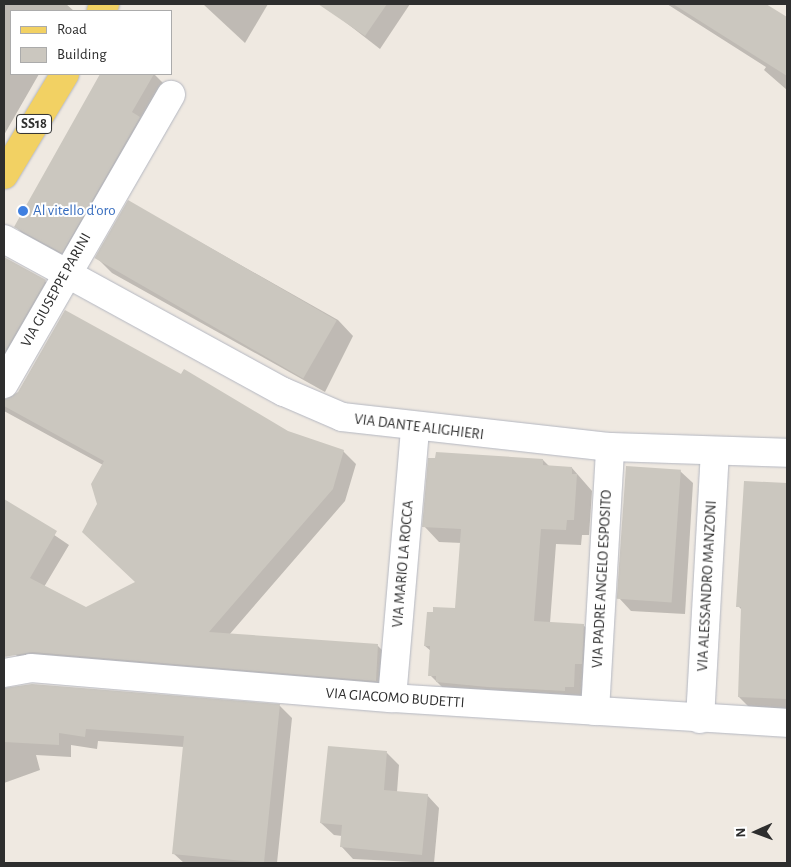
<!DOCTYPE html>
<style>
body{margin:0}
#map{position:relative;width:791px;height:867px;overflow:hidden;background:#efe9e1;font-family:"Alegreya Sans",sans-serif}
div>[style]{position:absolute}
[style*='--x']{left:calc(var(--x)*1px);top:calc(var(--y)*1px);width:calc(var(--w)*1px);rotate:calc(var(--a)*1deg)}
.shadow>*{inset:0;background:#0003}
.building>*{inset:0;background:#cbc7bf;transform-origin:0 0}
.roads{filter:drop-shadow(0 0 1px #b4b7c1) drop-shadow(0 0 1px #b4b7c1)}
.minor>*{height:28px;margin:-14px;padding:0 14px;transform-origin:14px;border-radius:14px;background:#fff}
.major>*{height:28px;margin:-14px;padding:0 14px;transform-origin:14px;border-radius:14px;background:#f2d163}
.dots>*{width:14px;height:14px;translate:-50% -50%;box-sizing:border-box;border:2px solid #fff;border-radius:50%}
span{translate:-50% -50%;white-space:nowrap;text-align:center;line-height:1.15;-webkit-text-stroke:4px #fff;paint-order:stroke}
.shield-label span{padding:1px 4px;background:#fff;border:1px solid;border-radius:4px;-webkit-text-stroke-width:0}
.shield-label{font-size:14px;color:#2e2e2e;font-weight:700}
.shop-label{font-size:15px;color:#366cbe}
.left{translate:0 -50%;text-align:left}
.street-label{font-size:15px;color:#2e2e2e}
.frame{position:absolute;inset:0;border:5px solid #2e2e2e;pointer-events:none}
.legend{position:absolute;left:10px;top:10px;width:162px;height:65px;box-sizing:border-box;background:#fff;border:1px solid #ababab;margin:0;padding:6px 9px;list-style:none;font-size:15px;color:#2e2e2e}
.legend li{display:flex;align-items:center;gap:10px;height:25px}
.legend b{width:25px;border:1px solid #ababab}
.north{position:absolute;left:731px;top:807px;width:50px;height:50px;-webkit-text-stroke:4px #fff;paint-order:stroke;rotate:268deg;font-size:14px;font-weight:700;line-height:20px;text-align:center;color:#2e2e2e}
.north::after{content:'';display:block;margin:auto;width:18px;height:22px;background:#2e2e2e;clip-path:polygon(50% 0,100% 100%,50% 72%,0 100%)}
</style>
<div id="map">
<div class="shadow">
<div style="clip-path:polygon(4px 4px,66px 4px,74px 11px,11px 11px,11px 74px,39px 74px,4px 135px)"></div>
<div style="clip-path:polygon(203px 4px,268px 4px,245px 43px)"></div>
<div style="clip-path:polygon(322px 4px,410px 4px,380px 49px)"></div>
<div style="clip-path:polygon(667px 4px,763px 4px,787px 20px,787px 90px,764px 70px,766px 67px)"></div>
<div style="clip-path:polygon(101px 74px,154px 74px,166px 86px,74px 264px,28px 239px,16px 227px)"></div>
<div style="clip-path:polygon(129px 202px,338px 320px,353px 336px,325px 392px,112px 273px,97px 258px)"></div>
<div style="clip-path:polygon(4px 258px,45px 281px,58px 293px,4px 387px)"></div>
<div style="clip-path:polygon(4px 399px,288px 432px,343px 451px,356px 464px,345px 501px,229px 635px,378px 646px,390px 658px,388px 693px,34px 666px,4px 648px,4px 501px,69px 545px,44px 587px,86px 609px,136px 583px,99px 504px,103px 465px,4px 411px)"></div>
<div style="clip-path:polygon(543px 460px,550px 467px,572px 468px,592px 491px,589px 535px,582px 535px,581px 545px,556px 544px,550px 623px,583px 625px,599px 640px,589px 702px,452px 697px,430px 675px,431px 651px,425px 646px,456px 610px,462px 543px,439px 542px,424px 526px)"></div>
<div style="clip-path:polygon(680px 471px,693px 483px,685px 614px,631px 611px,619px 598px)"></div>
<div style="clip-path:polygon(745px 482px,787px 484px,787px 712px,753px 711px,739px 697px,742px 610px,738px 606px)"></div>
<div style="clip-path:polygon(42px 686px,280px 706px,292px 718px,277px 863px,184px 863px,173px 853px,184px 747px,98px 741px,97px 749px,71px 745px,71px 757px,36px 755px,40px 770px,4px 783px,4px 700px)"></div>
<div style="clip-path:polygon(329px 747px,387px 753px,399px 765px,397px 792px,427px 795px,439px 808px,434px 863px,353px 859px,341px 846px,342px 836px,334px 835px,321px 823px)"></div>
</div>
<div class="building">
<div style="clip-path:polygon(318px 4px,387px 4px,365px 36px)"></div>
<div style="clip-path:polygon(673px 4px,766px 4px,787px 17px,787px 76px)"></div>
<div style="clip-path:polygon(100px 74px,154px 74px,132px 112px,140px 117px,62px 253px,14px 227px)"></div>
<div style="left:128px;top:200px;width:241px;height:67px;rotate:30deg"></div>
<div style="clip-path:polygon(4px 257px,46px 280px,4px 353px)"></div>
<div style="clip-path:polygon(65px 310px,181px 374px,184px 369px,288px 431px,344px 450px,333px 489px,209px 632px,378px 644px,376px 681px,32px 652px,4px 657px,4px 499px,57px 531px,30px 578px,86px 607px,135px 582px,82px 532px,97px 504px,91px 484px,104px 461px,4px 406px,4px 400px,18px 392px)"></div>
<div style="clip-path:polygon(436px 452px,543px 459px,543px 465px,572px 467px,572px 474px,577px 474px,574px 520px,567px 520px,566px 530px,541px 529px,534px 621px,584px 624px,582px 664px,575px 664px,574px 687px,565px 687px,565px 691px,487px 687px,436px 682px,436px 676px,428px 676px,430px 646px,424px 646px,427px 612px,433px 612px,433px 607px,455px 608px,461px 529px,422px 527px,428px 458px,435px 458px)"></div>
<div style="left:626px;top:466px;width:55px;height:133px;rotate:4deg"></div>
<div style="clip-path:polygon(744px 481px,787px 483px,787px 699px,738px 697px,741px 607px,736px 607px)"></div>
<div style="clip-path:polygon(32px 684px,280px 704px,264px 863px,172px 854px,184px 736px,86px 729px,85px 737px,59px 733px,59px 745px,4px 742px,4px 688px)"></div>
<div style="clip-path:polygon(328px 746px,387px 751px,384px 790px,428px 794px,422px 855px,340px 847px,342px 825px,320px 823px)"></div>
</div>
<div class="roads">
<div class="minor">
<div style="--x:4;--y:239;--w:319;--a:28.7"></div>
<div style="--x:284;--y:392;--w:63;--a:23.3"></div>
<div style="--x:342;--y:417;--w:270;--a:6.4"></div>
<div style="--x:610;--y:447;--w:177;--a:1.9"></div>
<div style="--x:4;--y:384;--w:334;--a:-60"></div>
<div style="--x:4;--y:673;--w:27;--a:-10"></div>
<div style="--x:31;--y:668;--w:362;--a:4.8"></div>
<div style="--x:392;--y:698;--w:396;--a:3.6"></div>
<div style="--x:392;--y:698;--w:270;--a:-85.1"></div>
<div style="--x:595;--y:711;--w:264;--a:-86.7"></div>
<div style="--x:700;--y:719;--w:266;--a:-86.8"></div>
</div>
<div class="major">
<div style="--x:101;--y:11;--w:8;--a:-60"></div>
<div style="--x:4;--y:175;--w:118;--a:-58.9"></div>
</div>
</div>
<div class="dots">
<div style="left:23px;top:211px;background:#3f7fe0"></div>
</div>
<div class="shield-label">
<span style="left:34px;top:124px">SS18</span>
</div>
<div class="shop-label">
<span class="left" style="left:33px;top:211px">Al vitello d'oro</span>
</div>
<div class="street-label">
<span style="left:56px;top:290px;rotate:-61deg">VIA GIUSEPPE PARINI</span>
<span style="left:419px;top:427px;rotate:7deg">VIA DANTE ALIGHIERI</span>
<span style="left:403px;top:564px;rotate:-85deg">VIA MARIO LA ROCCA</span>
<span style="left:602px;top:579px;rotate:-87deg">VIA PADRE ANGELO ESPOSITO</span>
<span style="left:707px;top:586px;rotate:-87deg">VIA ALESSANDRO MANZONI</span>
<span style="left:395px;top:698px;rotate:4deg">VIA GIACOMO BUDETTI</span>
</div>
<div class="frame"></div>
<ul class="legend">
<li><b style="height:6px;background:#f2d163"></b>Road</li>
<li><b style="height:14px;background:#cbc7bf"></b>Building</li>
</ul>
<div class="north">N</div>
</div>
